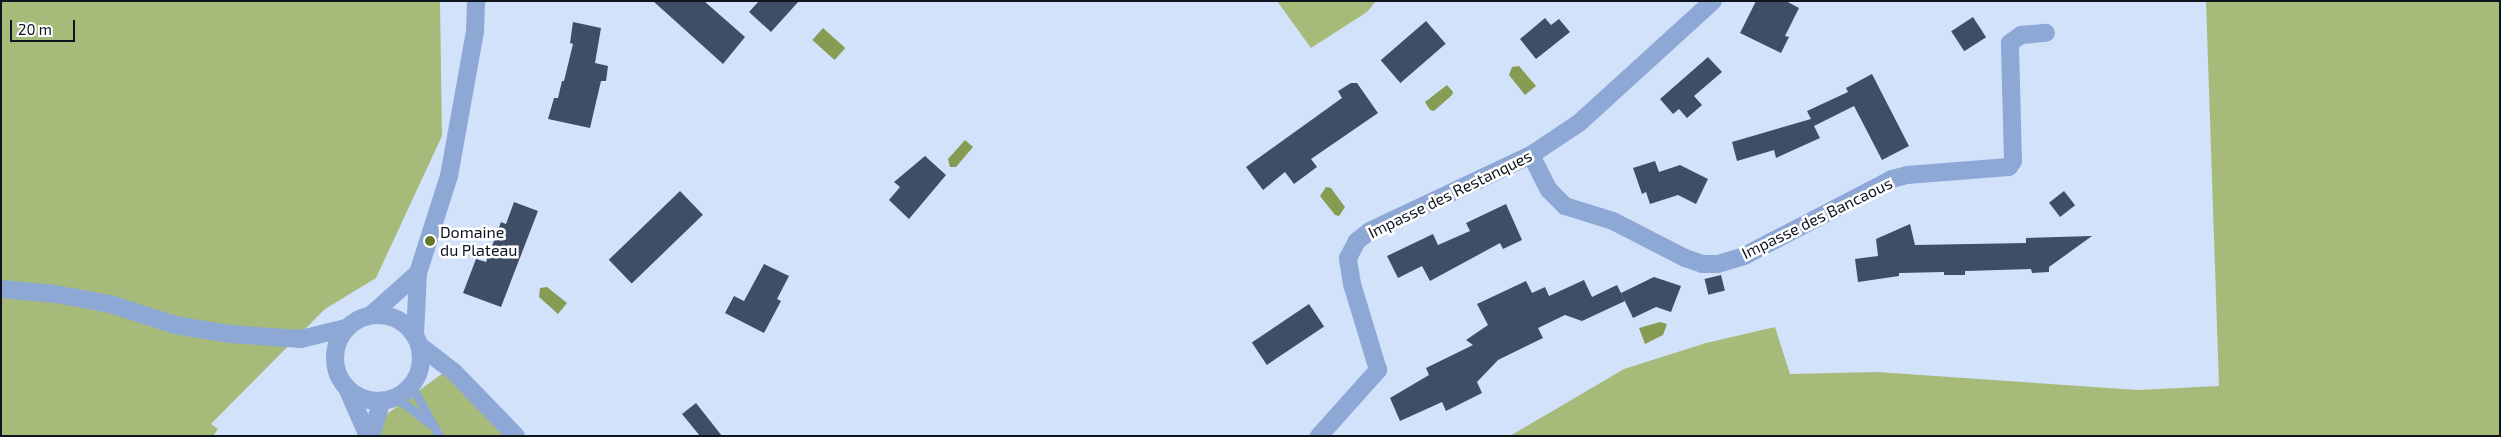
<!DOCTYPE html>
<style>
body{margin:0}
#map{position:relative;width:2501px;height:437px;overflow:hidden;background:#d3e2fb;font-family:"Exo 2",sans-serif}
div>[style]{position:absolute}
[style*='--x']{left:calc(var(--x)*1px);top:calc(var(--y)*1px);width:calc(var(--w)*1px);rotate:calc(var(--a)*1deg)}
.green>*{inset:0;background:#a6bb79}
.water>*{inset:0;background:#869c52;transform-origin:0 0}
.building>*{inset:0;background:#3f4d67;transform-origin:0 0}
.lane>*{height:9px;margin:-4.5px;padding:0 4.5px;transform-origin:4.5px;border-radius:4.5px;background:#8ea8d6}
.street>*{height:18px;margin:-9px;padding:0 9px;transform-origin:9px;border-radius:9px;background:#8ea8d6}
.street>.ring{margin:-9px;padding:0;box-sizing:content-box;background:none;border:18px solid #8ea8d6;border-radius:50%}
.dots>*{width:14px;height:14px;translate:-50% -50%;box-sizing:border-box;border:2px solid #fff;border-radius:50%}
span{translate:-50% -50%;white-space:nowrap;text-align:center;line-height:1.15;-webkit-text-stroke:5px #fff;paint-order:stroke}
.street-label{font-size:16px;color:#0f151f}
.poi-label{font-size:16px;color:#0f151f}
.left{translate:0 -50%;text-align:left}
.frame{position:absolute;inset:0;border:2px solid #0f151f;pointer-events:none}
.scale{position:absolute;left:10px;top:20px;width:65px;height:22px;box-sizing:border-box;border:2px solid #0f151f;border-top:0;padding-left:6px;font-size:15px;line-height:18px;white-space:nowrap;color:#0f151f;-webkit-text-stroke:4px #fff;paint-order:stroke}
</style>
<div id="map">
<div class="green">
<div style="clip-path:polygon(1px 1px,440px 1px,442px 136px,376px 278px,325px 309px,211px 424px,218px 429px,213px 436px,1px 436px)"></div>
<div style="clip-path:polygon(1277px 1px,1376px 1px,1367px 12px,1311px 48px)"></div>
<div style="clip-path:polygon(2206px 1px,2500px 1px,2500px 436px,1510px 436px,1624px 369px,1706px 343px,1775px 327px,1790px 374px,1877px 372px,2138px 390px,2219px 386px)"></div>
<div style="clip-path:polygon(443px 373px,507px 436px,360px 436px,387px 414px)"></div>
</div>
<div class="water">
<div style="left:823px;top:28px;width:30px;height:16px;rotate:42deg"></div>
<div style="clip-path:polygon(1519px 66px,1536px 86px,1525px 95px,1509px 75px,1512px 67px)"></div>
<div style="clip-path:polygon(1447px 85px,1453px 92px,1452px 95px,1434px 111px,1430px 110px,1425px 102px)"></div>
<div style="clip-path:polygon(965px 140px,973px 147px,956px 167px,950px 167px,948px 159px)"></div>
<div style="clip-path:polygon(1326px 187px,1331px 188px,1345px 207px,1339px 216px,1335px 215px,1320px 196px)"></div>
<div style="clip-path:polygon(547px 287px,567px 303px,558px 314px,539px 297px,540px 288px)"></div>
<div style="clip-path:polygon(1660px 322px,1667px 324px,1663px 335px,1645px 344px,1639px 328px)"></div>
</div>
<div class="building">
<div style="clip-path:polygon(653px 1px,704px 1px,745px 37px,723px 64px)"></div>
<div style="clip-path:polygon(759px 1px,799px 1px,771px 32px,749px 12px)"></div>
<div style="clip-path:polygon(1756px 1px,1786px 1px,1799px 8px,1785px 36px,1789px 37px,1781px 53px,1740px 33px)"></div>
<div style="left:1973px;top:17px;width:24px;height:26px;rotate:57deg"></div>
<div style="clip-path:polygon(1545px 18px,1551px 25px,1559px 19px,1570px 32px,1536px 59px,1520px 39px)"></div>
<div style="left:1426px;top:21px;width:30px;height:60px;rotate:49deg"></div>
<div style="clip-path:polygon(573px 22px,601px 28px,595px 63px,608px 66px,606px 81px,601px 81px,590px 128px,548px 119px,554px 98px,558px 98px,562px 81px,564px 81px,573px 44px,570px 43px)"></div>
<div style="clip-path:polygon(1708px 57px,1722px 72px,1694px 96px,1702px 105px,1687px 118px,1679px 109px,1673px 114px,1660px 99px)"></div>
<div style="clip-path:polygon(1872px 74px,1909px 146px,1882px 160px,1854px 106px,1814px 126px,1812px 122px,1820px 138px,1776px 158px,1774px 150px,1737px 161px,1732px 142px,1811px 119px,1807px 111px,1848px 92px,1846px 88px)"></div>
<div style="clip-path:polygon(1351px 83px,1357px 83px,1378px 113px,1311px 159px,1317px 167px,1294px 184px,1285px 172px,1263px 190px,1246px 167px,1342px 98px,1338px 91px)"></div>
<div style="clip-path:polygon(925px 156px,946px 175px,909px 219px,889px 200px,900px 187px,894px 182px)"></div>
<div style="clip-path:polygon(1655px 161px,1659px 172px,1680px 165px,1708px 179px,1696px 204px,1678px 195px,1650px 204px,1646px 192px,1642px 194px,1633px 168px)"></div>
<div style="left:680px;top:191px;width:33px;height:99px;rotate:46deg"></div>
<div style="left:2064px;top:191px;width:18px;height:19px;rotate:52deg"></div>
<div style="clip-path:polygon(514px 202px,538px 211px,501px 307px,463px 293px,476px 259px,486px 262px,501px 222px,506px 224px)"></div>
<div style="clip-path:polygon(1506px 204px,1522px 240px,1503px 249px,1500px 243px,1430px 281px,1422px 266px,1398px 278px,1387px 256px,1433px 234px,1438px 245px,1470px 231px,1466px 223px)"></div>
<div style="clip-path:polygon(1910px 224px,1915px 245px,2026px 243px,2026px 238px,2092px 236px,2049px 267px,2049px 272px,2032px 273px,2031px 269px,1965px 271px,1965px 275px,1944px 275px,1944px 272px,1899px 273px,1899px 276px,1858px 282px,1855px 259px,1878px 256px,1876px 239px)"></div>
<div style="clip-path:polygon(764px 264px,789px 276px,777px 299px,781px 301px,764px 333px,725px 313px,734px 296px,744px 301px)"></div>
<div style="left:1721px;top:275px;width:16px;height:17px;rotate:76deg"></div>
<div style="clip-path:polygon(1654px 277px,1681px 286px,1671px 312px,1656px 307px,1633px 318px,1621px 293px)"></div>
<div style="clip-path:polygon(1584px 280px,1592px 297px,1617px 285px,1625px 301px,1582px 321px,1565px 315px,1538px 328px,1543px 338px,1498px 360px,1477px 382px,1482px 393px,1446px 411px,1442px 402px,1400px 421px,1390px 398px,1429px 375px,1426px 368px,1473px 345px,1466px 340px,1488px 325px,1477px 304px,1526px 281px,1532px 293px,1545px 287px,1549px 296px)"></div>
<div style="left:1309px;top:304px;width:27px;height:69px;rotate:56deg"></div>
<div style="clip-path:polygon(696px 403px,722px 436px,700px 436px,682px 414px)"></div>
</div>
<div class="lane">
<div style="--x:411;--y:385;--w:58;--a:61.2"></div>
<div style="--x:396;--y:397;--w:42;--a:38.2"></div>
</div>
<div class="street">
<div style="--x:1531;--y:155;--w:39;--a:63"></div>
<div style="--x:1549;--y:190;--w:23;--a:45"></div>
<div style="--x:1565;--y:206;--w:50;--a:17.4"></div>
<div style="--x:1613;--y:221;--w:81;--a:27.2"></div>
<div style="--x:1685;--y:258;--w:18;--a:19"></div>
<div style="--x:1702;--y:264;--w:16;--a:0"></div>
<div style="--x:1718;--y:264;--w:27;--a:-17"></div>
<div style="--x:1744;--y:256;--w:167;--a:-27.5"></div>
<div style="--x:1892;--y:179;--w:16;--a:-15"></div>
<div style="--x:1907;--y:175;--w:102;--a:-4.5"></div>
<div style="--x:2009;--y:167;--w:7;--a:-56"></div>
<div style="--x:2013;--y:161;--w:118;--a:-91.5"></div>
<div style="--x:2010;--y:43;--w:14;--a:-36"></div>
<div style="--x:2021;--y:35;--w:25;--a:-5"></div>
<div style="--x:1;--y:289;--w:54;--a:5.3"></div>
<div style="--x:55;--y:294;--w:56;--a:10.3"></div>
<div style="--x:110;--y:304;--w:68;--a:17.9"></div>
<div style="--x:175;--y:325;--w:56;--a:9.3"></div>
<div style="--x:230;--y:334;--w:71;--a:4"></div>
<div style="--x:301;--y:339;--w:46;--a:-13.7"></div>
<div class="ring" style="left:335px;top:315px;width:68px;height:68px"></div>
<div style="--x:371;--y:315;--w:63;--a:-41.8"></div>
<div style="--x:415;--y:335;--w:62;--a:-87.2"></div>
<div style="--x:418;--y:273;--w:102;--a:-72.3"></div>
<div style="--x:449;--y:176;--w:146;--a:-79.8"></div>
<div style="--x:475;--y:32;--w:31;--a:-88"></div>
<div style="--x:420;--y:346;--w:43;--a:37.4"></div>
<div style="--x:454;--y:372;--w:89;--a:45.9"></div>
<div style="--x:347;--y:388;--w:52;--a:66.4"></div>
<div style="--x:371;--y:436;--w:37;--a:-73"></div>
<div style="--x:1319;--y:436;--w:89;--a:-48.2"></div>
<div style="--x:1378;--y:370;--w:90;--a:-106.8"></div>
<div style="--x:1352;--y:284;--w:26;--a:-99"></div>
<div style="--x:1348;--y:258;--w:19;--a:-62"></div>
<div style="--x:1357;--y:241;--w:16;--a:-38"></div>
<div style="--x:1370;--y:231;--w:178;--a:-25.3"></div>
<div style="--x:1531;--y:155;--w:58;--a:-33.7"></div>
<div style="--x:1579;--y:123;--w:181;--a:-42.3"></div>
</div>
<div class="dots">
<div style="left:430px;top:241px;background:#637829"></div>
</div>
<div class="street-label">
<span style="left:1450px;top:194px;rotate:-26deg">Impasse des Restanques</span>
<span style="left:1817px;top:218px;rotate:-26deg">Impasse des Bancaous</span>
</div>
<div class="poi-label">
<span class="left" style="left:440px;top:241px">Domaine<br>du Plateau</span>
</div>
<div class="frame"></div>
<div class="scale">20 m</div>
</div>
